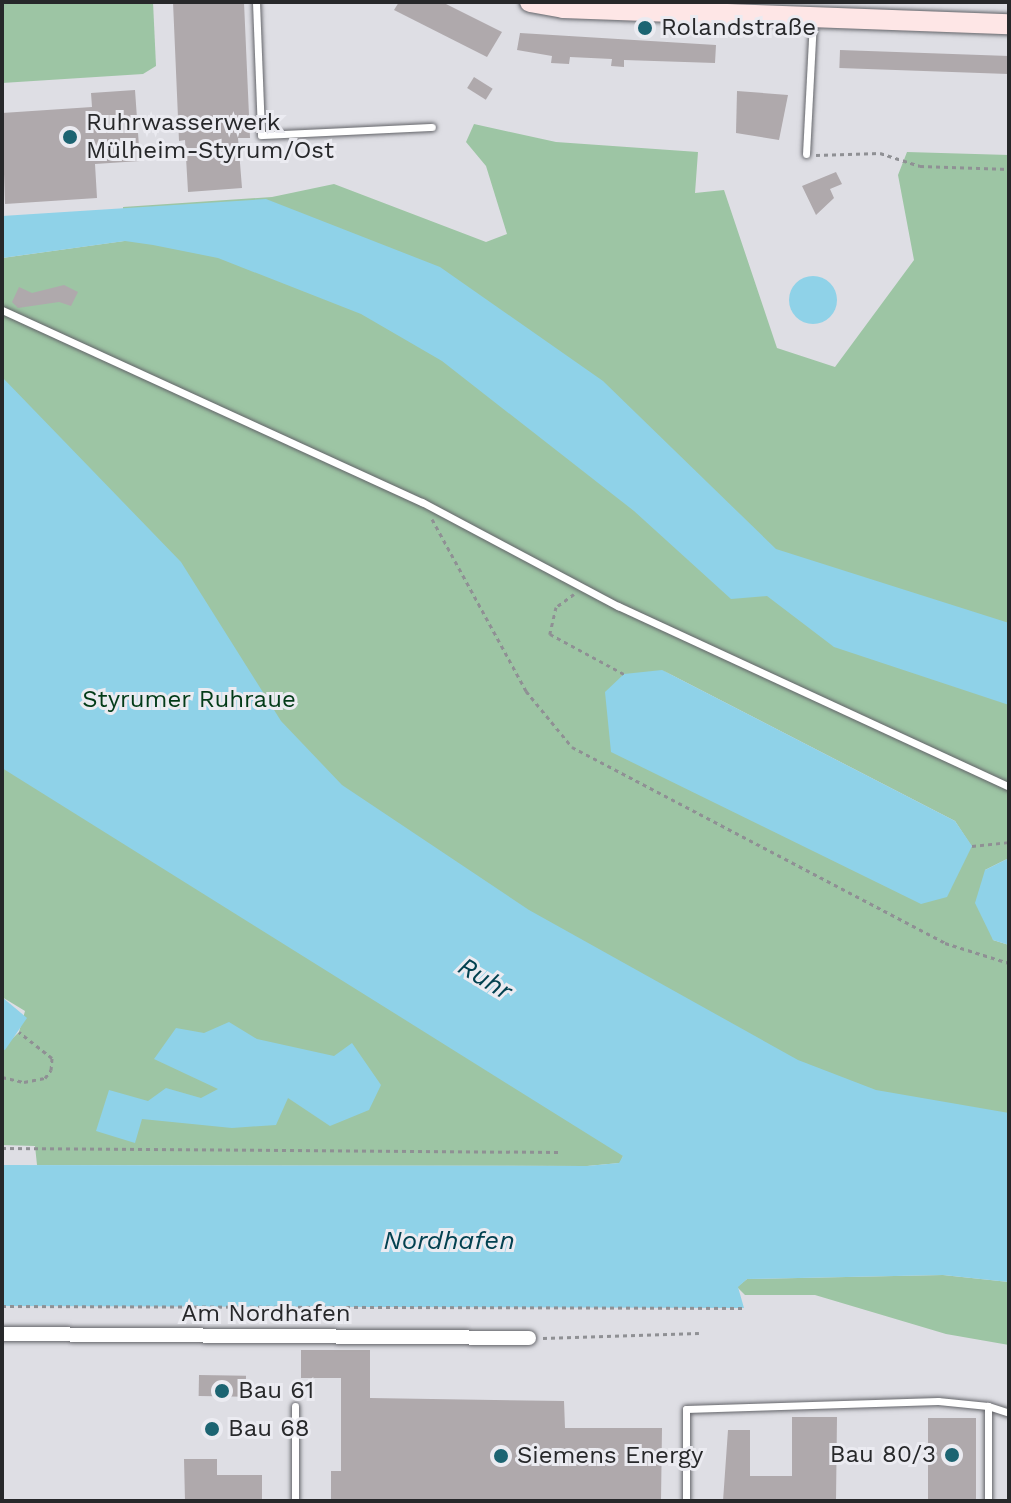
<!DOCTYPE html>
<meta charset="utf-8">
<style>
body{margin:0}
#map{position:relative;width:1011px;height:1503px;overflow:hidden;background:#dedee4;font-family:"Work Sans",sans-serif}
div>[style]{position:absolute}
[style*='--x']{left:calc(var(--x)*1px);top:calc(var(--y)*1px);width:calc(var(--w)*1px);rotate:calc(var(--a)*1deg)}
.green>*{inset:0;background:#9dc5a4}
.water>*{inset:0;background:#8fd2e8}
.round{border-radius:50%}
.building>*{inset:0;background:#afa9ac;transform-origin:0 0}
.path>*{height:3px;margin-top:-1.5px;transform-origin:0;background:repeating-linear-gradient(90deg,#8f9094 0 4px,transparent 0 8px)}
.roads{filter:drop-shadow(0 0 2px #636469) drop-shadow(0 0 2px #636469)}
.service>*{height:7px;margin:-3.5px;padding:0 3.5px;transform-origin:3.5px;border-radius:3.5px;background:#fff}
.minor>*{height:14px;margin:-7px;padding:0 7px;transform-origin:7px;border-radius:7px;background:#fff}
.secondary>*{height:20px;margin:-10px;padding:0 10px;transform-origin:10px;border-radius:10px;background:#fee6e6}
.dots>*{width:22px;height:22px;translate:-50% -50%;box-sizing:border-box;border:4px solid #ebebf1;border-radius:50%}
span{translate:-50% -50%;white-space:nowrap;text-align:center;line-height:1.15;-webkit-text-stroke:6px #ebebf1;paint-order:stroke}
.poi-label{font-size:24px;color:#27282a}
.left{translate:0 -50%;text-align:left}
.right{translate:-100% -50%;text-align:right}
.park-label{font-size:24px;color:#033b18}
.street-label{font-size:24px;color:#27282a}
.water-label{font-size:26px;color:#024150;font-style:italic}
.frame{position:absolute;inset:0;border:4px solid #27282a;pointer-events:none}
</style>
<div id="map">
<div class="green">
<div style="clip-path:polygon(2px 2px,153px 2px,156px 66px,143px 74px,2px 83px)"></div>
<div style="clip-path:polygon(evenodd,474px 124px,556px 142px,698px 152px,695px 193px,724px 190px,777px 348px,835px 367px,914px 260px,898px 175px,907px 152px,1009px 155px,1009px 858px,985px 870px,993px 940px,1009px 945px,1009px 1238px,623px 1156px,620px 1163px,587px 1166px,37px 1165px,35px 1146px,2px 1145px,2px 1049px,19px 1032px,25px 1011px,2px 997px,2px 258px,124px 241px,123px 207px,272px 197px,334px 184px,486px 242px,507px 234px,486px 166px,466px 142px,474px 124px,662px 670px,955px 821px,972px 847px,662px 670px)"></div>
<div style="clip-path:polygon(943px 1275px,1009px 1282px,1009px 1345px,946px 1334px,815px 1295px,745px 1295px,737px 1287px,747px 1279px)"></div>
</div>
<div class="water">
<div style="clip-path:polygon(266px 199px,440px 267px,603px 381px,776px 549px,1009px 623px,1009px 705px,834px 647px,767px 596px,731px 599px,634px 511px,442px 361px,361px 314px,218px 258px,153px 245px,125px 241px,2px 258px,2px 216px)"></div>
<div class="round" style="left:789px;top:276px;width:48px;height:48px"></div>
<div style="clip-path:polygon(2px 377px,181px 562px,281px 721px,342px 785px,529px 910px,798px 1060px,876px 1090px,1009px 1113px,1009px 1282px,943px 1275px,747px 1279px,738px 1287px,744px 1308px,2px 1306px,2px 1165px,587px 1166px,619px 1163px,623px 1156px,2px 768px)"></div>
<div style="clip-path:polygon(662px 670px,955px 821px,972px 846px,947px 897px,921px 904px,611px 752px,605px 692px,624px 674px)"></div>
<div style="clip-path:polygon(1009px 858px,1009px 945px,993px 940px,975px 903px,985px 870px)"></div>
<div style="clip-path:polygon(2px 997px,27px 1018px,5px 1050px,2px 1049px)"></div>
<div style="clip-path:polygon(229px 1022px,257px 1039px,334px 1056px,352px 1043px,381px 1085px,369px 1110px,330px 1126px,288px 1098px,276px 1125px,232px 1128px,142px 1119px,135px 1143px,96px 1131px,109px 1090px,148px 1101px,166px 1088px,201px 1098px,218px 1089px,154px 1059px,176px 1028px,204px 1033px)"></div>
</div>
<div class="building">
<div style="clip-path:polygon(173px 2px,244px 2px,250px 138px,238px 138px,242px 188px,188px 192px,185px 140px,179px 141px)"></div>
<div style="clip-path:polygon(399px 2px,442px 2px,502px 32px,487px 57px,394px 10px)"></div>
<div style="clip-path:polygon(520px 33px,716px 45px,715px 63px,624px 60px,624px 67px,611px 66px,612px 59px,570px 57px,569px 64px,551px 63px,552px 56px,517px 50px)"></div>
<div style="left:840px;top:50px;width:169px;height:18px;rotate:2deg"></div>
<div style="left:474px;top:77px;width:22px;height:13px;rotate:32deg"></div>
<div style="clip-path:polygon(135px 90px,140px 161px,95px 164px,97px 198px,5px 204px,2px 113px,92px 107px,91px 93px)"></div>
<div style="clip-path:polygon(737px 91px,788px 95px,779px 140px,736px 133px)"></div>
<div style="clip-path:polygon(836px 172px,842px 184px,830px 189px,834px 198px,816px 215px,802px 186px)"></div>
<div style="clip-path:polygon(64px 285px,78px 292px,71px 306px,59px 302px,18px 308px,12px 302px,19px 287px,32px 293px)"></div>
<div style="clip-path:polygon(301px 1350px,370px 1350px,370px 1398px,564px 1401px,565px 1428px,662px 1428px,661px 1501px,331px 1501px,331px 1471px,341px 1471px,341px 1378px,301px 1378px)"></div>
<div style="left:199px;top:1375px;width:47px;height:21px;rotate:1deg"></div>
<div style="clip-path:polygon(792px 1417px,837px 1417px,836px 1501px,723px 1501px,728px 1430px,750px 1430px,750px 1476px,792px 1476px)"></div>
<div style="left:928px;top:1418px;width:48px;height:83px"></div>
<div style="clip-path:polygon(184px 1459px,217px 1459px,217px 1475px,262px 1475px,262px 1501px,185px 1501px)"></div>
</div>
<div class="path">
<div style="--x:816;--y:155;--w:64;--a:-1.8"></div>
<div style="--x:880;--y:153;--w:42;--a:18"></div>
<div style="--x:920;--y:166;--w:89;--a:1.9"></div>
<div style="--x:432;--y:519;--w:196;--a:61.3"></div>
<div style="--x:526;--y:691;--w:72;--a:50.6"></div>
<div style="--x:572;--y:747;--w:421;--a:27.7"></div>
<div style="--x:945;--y:943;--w:67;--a:17.4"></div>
<div style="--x:574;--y:594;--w:22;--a:144"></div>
<div style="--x:556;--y:607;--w:28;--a:103"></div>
<div style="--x:550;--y:634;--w:84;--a:28.4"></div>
<div style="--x:972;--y:846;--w:37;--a:-6"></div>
<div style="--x:2;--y:1077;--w:23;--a:13"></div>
<div style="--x:24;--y:1082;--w:21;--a:-11"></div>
<div style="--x:45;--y:1078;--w:10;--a:-53"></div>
<div style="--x:51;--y:1070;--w:12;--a:-85"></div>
<div style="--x:52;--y:1058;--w:42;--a:-141.8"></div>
<div style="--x:2;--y:1148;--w:556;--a:0.41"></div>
<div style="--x:2;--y:1306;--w:742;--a:0.15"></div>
<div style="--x:543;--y:1338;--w:156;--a:-1.8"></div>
</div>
<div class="roads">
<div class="service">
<div style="--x:256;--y:2;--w:133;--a:87.8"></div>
<div style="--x:261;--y:135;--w:171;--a:-2.7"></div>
<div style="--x:806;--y:154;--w:134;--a:-87"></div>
<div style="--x:2;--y:310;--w:462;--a:24.6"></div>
<div style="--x:422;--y:502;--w:222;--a:28"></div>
<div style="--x:618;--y:606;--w:431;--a:24.8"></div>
<div style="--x:988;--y:1406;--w:22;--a:18"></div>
<div style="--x:295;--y:1501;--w:95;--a:-90"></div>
<div style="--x:686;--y:1501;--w:92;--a:-90"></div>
<div style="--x:686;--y:1409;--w:252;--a:-1.8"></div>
<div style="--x:938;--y:1401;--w:50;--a:5.7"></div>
<div style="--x:988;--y:1406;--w:95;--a:90"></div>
</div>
<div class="minor">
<div style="--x:2;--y:1334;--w:527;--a:0.43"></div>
</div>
<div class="secondary">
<div style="--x:530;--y:2;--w:34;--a:10"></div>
<div style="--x:563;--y:8;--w:446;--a:2.1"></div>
</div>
</div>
<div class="dots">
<div style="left:645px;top:28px;background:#1c6472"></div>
<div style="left:70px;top:137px;background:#1c6472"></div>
<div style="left:222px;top:1391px;background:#1c6472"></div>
<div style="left:212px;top:1429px;background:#1c6472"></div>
<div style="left:952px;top:1455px;background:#1c6472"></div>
<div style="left:501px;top:1456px;background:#1c6472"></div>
</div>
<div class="poi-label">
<span class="left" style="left:661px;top:28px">Rolandstraße</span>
<span class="left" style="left:86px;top:137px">Ruhrwasserwerk<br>Mülheim-Styrum/Ost</span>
<span class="left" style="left:238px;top:1391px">Bau 61</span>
<span class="left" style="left:228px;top:1429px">Bau 68</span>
<span class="right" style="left:936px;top:1455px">Bau 80/3</span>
<span class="left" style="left:517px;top:1456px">Siemens Energy</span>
</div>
<div class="park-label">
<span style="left:189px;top:700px">Styrumer Ruhraue</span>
</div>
<div class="street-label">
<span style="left:266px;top:1314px">Am Nordhafen</span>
</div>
<div class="water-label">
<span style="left:485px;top:979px;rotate:31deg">Ruhr</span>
<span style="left:449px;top:1241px">Nordhafen</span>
</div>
<div class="frame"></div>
</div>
